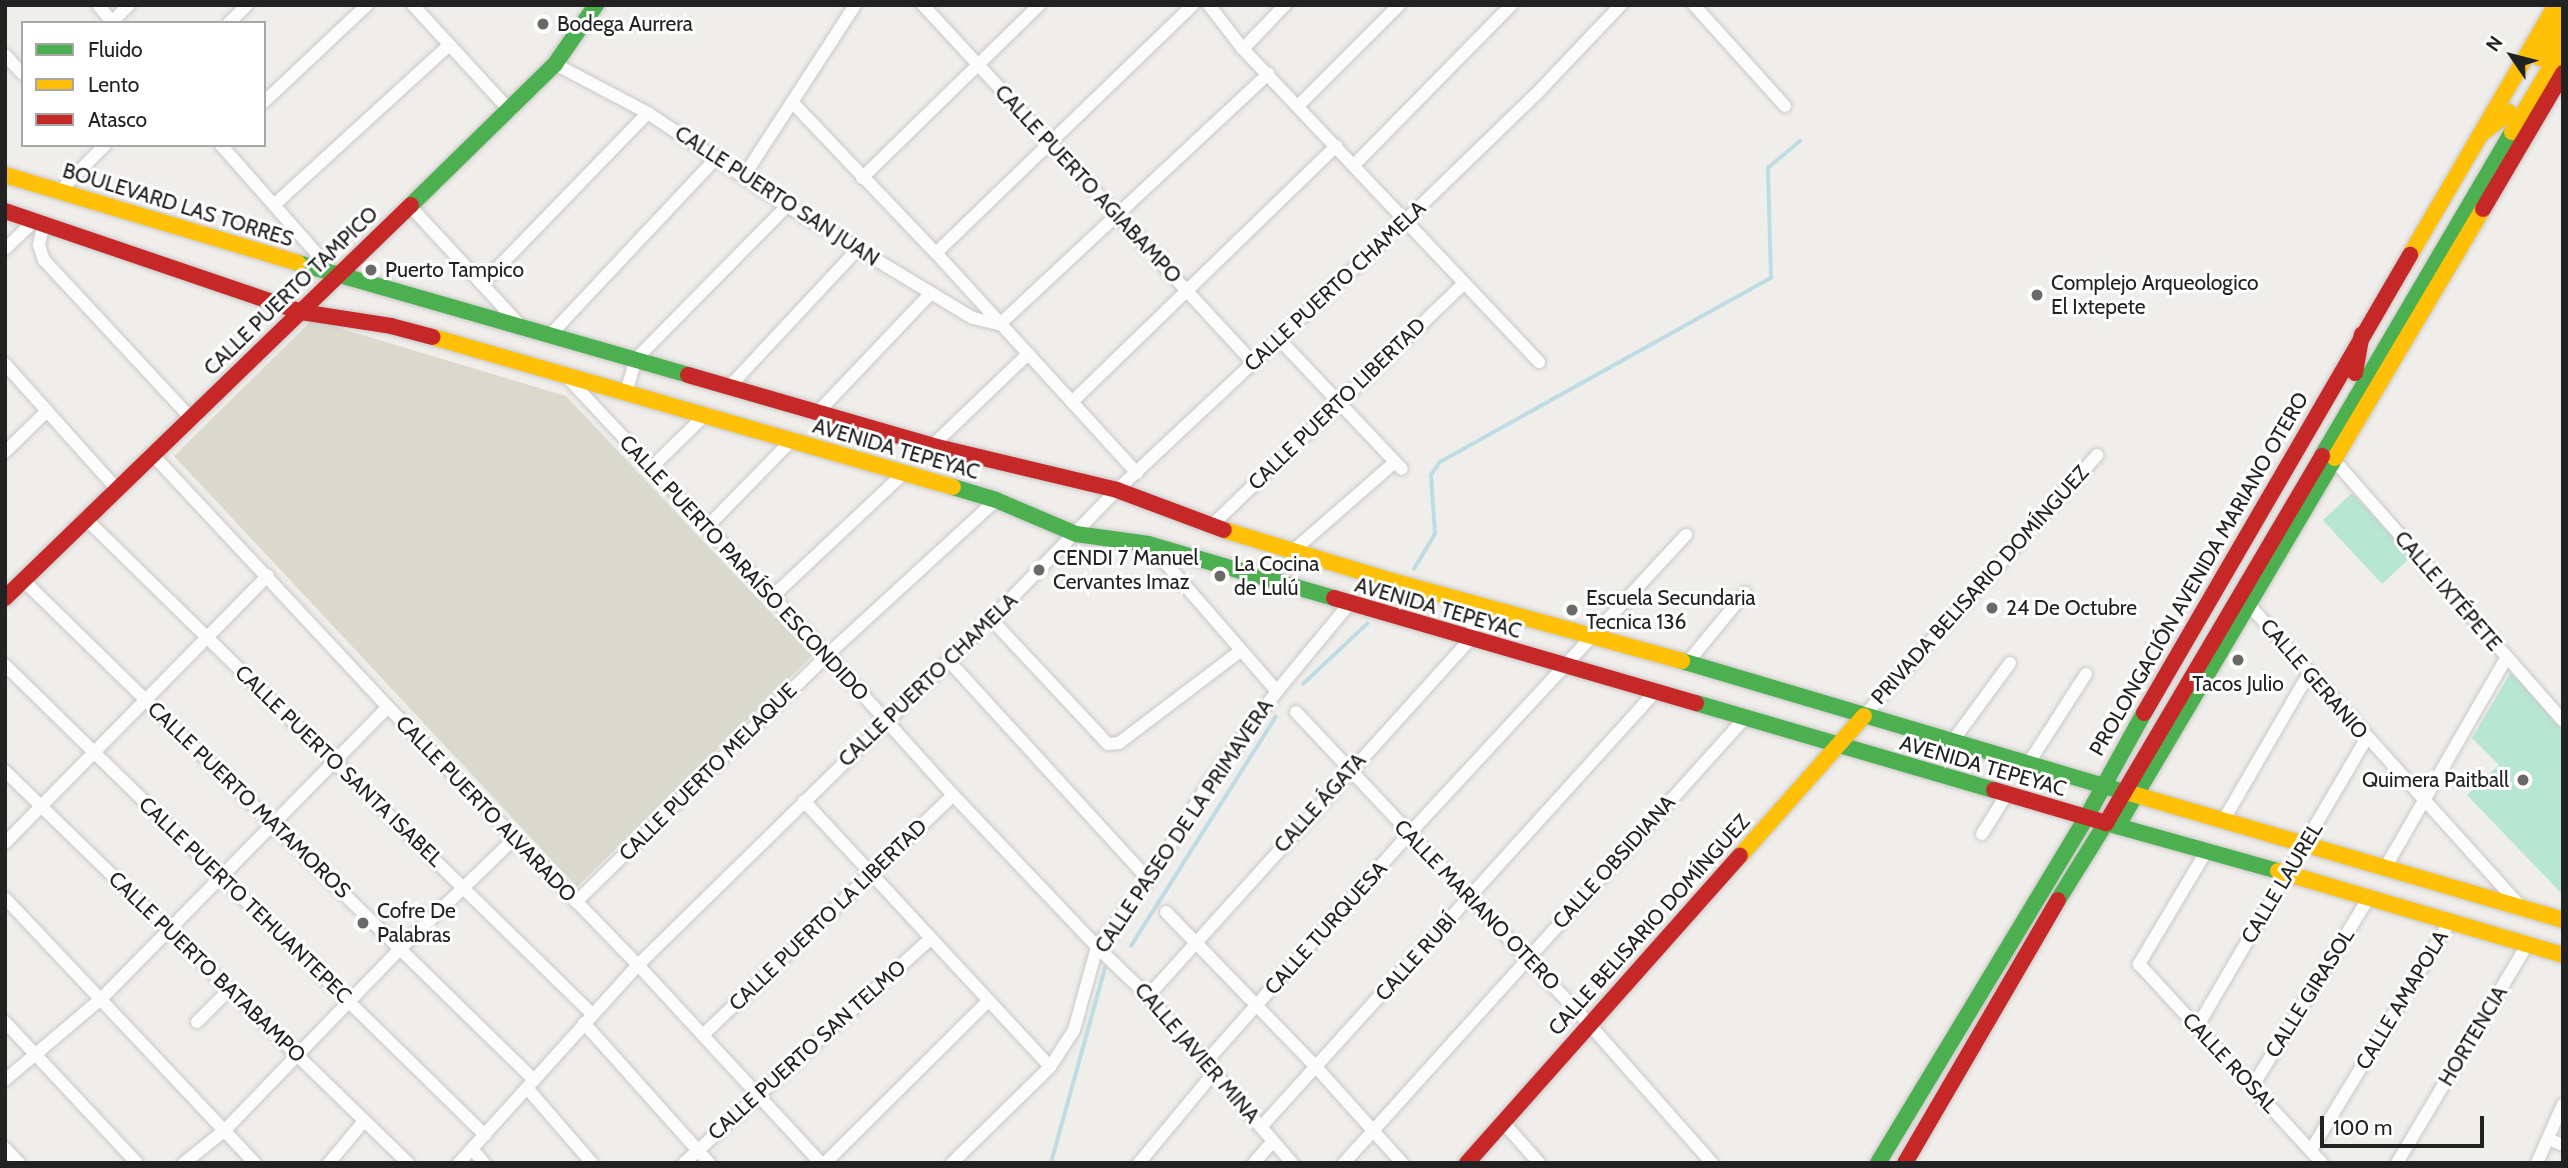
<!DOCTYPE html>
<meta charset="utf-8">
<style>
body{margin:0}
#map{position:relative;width:2568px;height:1168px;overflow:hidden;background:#f0eeeb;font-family:Cabin,sans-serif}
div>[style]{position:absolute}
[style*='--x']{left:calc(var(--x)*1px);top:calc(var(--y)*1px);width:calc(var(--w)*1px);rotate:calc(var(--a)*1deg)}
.construction>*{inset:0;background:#d9d9cd}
.pitch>*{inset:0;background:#b7e6d2;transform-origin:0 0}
.stream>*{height:3.5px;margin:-1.75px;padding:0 1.75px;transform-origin:1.75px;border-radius:1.75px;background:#bfdbe3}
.roads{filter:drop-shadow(0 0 2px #c9c8c7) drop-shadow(0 0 2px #c9c8c7)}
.street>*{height:12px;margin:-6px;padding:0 6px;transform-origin:6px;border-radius:6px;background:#fdfcfc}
.fast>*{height:16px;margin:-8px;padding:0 8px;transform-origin:8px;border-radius:8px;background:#4caf50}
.slow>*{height:16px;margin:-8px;padding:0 8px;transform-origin:8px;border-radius:8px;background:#ffc107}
.jam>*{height:16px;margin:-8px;padding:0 8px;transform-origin:8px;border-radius:8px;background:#c62828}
.dots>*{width:19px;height:19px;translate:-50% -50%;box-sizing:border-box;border:4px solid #fff;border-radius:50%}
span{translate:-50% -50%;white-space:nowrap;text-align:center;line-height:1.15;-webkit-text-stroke:6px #fff;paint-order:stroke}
.poi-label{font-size:21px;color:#222}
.left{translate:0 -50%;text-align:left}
.right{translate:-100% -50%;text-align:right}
.street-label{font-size:21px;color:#222}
.frame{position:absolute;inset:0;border:7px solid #222;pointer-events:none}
.legend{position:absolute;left:21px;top:21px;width:245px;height:126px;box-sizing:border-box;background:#fff;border:2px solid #a7a7a7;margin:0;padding:9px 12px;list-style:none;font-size:21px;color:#222}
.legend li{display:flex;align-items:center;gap:14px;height:35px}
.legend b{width:35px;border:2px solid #a7a7a7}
.north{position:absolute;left:2477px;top:21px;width:70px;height:70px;-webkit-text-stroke:5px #fff;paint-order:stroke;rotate:305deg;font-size:19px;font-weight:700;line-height:28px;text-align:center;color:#222}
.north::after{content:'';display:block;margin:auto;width:24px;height:32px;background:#222;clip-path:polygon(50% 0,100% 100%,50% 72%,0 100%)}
.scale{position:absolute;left:2320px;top:1116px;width:164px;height:32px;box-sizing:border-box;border:4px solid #222;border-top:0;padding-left:9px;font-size:21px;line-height:24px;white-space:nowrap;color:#222;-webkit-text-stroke:5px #fff;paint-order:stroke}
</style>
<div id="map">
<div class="construction">
<div style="clip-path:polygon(312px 320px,566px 396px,812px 656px,577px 887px,174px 456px)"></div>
</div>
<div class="pitch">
<div style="left:2352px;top:493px;width:87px;height:40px;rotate:47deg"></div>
<div style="clip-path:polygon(2511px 672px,2563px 730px,2563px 895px,2467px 795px,2499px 765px,2472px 738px)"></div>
</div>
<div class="stream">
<div style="--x:1414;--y:569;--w:41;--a:-59"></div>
<div style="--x:1435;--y:534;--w:59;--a:-93.9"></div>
<div style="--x:1431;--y:475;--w:16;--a:-55"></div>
<div style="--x:1440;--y:462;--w:379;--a:-29.1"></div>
<div style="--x:1771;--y:278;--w:110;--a:-91.6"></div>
<div style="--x:1768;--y:168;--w:42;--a:-40.2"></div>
<div style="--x:1386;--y:602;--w:16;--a:-45"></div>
<div style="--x:1303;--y:684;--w:88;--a:-43.2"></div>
<div style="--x:1131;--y:946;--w:271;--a:-57.7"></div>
<div style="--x:1051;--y:1163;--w:202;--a:-74.5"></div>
</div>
<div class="roads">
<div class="street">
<div style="--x:98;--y:5;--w:23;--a:50"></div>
<div style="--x:413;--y:5;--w:144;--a:47.5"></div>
<div style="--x:923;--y:5;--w:487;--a:47.3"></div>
<div style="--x:1209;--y:5;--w:56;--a:52.3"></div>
<div style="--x:1243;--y:49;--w:431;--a:46.6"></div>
<div style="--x:1694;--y:5;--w:136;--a:48"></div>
<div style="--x:112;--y:22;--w:24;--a:-45"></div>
<div style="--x:229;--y:23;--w:25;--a:-45"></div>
<div style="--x:1243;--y:49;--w:61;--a:-46.3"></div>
<div style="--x:5;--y:55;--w:26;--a:47"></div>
<div style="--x:555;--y:64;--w:105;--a:27.8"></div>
<div style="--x:648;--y:113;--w:167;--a:33.8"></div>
<div style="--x:787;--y:206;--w:217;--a:31.1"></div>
<div style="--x:973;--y:318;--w:28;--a:13"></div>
<div style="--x:1000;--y:324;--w:367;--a:-43"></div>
<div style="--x:264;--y:102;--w:141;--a:-43.3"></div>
<div style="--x:792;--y:102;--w:209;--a:46.4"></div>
<div style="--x:936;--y:253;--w:298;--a:47.6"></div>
<div style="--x:1298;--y:106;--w:143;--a:-45"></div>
<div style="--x:221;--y:145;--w:168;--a:48.6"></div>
<div style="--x:1354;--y:165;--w:224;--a:-45.5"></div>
<div style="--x:744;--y:176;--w:204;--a:-57"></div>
<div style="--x:862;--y:178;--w:248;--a:-44.3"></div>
<div style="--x:60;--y:191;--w:64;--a:-45.6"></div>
<div style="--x:274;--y:205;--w:237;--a:-42.4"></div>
<div style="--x:410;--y:206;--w:161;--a:47.3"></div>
<div style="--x:44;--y:223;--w:23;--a:103"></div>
<div style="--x:39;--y:245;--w:16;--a:72"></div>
<div style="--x:44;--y:260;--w:214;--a:47.1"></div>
<div style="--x:5;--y:249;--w:42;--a:-44"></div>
<div style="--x:936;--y:253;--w:357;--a:-44"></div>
<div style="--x:482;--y:284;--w:238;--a:-45.9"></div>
<div style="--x:551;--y:334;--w:243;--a:-46.8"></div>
<div style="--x:1278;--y:338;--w:180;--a:46.6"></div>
<div style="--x:5;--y:364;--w:166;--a:48.2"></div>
<div style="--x:566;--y:376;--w:382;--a:46.9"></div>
<div style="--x:827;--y:655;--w:188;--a:48"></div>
<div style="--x:953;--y:795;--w:209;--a:46.5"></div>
<div style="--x:1097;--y:947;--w:71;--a:43.9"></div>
<div style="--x:1148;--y:996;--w:221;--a:49.2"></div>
<div style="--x:730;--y:386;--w:186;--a:-47"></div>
<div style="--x:626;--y:392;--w:34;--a:-73"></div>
<div style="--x:636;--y:359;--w:215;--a:-45.4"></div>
<div style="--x:1072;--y:402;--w:368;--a:-44.1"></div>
<div style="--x:818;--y:412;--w:164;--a:-46.5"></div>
<div style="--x:933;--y:445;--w:132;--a:-43.8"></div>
<div style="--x:5;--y:452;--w:59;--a:-44.3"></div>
<div style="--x:152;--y:454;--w:346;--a:47"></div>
<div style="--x:388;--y:707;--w:359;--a:45.9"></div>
<div style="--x:638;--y:965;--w:270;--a:47.3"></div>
<div style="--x:2334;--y:460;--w:347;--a:48.7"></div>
<div style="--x:651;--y:468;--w:76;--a:-44.5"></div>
<div style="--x:85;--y:518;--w:709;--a:44.37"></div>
<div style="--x:1211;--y:526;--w:351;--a:-43.8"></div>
<div style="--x:707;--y:527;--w:122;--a:-45.7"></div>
<div style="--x:1149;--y:544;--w:195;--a:49"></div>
<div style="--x:1294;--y:550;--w:134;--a:-41.1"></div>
<div style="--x:23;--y:580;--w:715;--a:44.38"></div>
<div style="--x:772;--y:597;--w:181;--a:-43.2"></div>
<div style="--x:2249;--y:605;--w:406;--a:48"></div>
<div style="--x:991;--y:619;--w:171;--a:46.9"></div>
<div style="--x:1108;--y:744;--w:11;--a:-5"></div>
<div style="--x:1119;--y:743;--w:151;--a:-37.2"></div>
<div style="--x:948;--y:660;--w:298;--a:47.6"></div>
<div style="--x:1687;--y:663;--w:91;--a:-50.4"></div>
<div style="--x:5;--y:665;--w:672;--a:44.4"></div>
<div style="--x:1296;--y:712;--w:428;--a:46.8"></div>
<div style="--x:1589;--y:1024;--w:186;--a:48.5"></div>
<div style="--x:1864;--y:716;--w:350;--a:-48.2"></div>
<div style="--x:1952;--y:742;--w:98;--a:-53.7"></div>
<div style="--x:2028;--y:764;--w:107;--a:-57.2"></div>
<div style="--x:5;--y:771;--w:562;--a:44.21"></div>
<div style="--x:804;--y:801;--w:362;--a:47.2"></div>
<div style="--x:2223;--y:821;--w:169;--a:-59.8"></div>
<div style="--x:1982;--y:834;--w:47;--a:-58"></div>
<div style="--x:5;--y:843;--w:375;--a:-45.5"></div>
<div style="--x:2206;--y:852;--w:131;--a:120.9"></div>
<div style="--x:2139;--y:964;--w:270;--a:47.4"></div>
<div style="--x:2385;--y:868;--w:242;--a:-60"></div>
<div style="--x:5;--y:898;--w:364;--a:46.7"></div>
<div style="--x:576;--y:902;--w:352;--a:-44.5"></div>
<div style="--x:827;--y:655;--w:229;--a:-42.5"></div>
<div style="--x:1166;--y:912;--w:216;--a:45.9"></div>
<div style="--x:1316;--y:1067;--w:129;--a:48.1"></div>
<div style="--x:1148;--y:996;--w:480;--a:-47.9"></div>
<div style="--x:1470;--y:640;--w:38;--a:-78"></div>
<div style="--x:5;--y:1022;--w:193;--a:46.9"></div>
<div style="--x:197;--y:1022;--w:47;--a:-45"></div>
<div style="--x:584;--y:1023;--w:188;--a:48.2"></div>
<div style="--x:2197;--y:1027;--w:334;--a:-59.6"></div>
<div style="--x:703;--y:1035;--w:347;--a:-43.8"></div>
<div style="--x:1204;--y:1064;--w:308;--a:-48.3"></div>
<div style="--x:1409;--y:834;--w:408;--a:-47.2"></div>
<div style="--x:5;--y:1080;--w:126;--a:-40.2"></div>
<div style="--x:101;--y:999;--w:409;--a:-45.5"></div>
<div style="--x:2252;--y:1087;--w:221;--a:-58.3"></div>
<div style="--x:527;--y:1088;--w:99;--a:49.1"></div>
<div style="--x:1503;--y:1122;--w:55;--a:48.7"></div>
<div style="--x:1261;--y:1127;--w:587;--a:-47.83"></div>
<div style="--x:2548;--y:1139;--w:16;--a:22"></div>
<div style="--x:5;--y:1148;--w:21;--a:47"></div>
<div style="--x:472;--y:1149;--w:18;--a:49"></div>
<div style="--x:2311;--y:1150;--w:266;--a:-58.7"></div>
<div style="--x:184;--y:1163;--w:53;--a:-38.8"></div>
<div style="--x:225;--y:1130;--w:255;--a:-46"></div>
<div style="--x:402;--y:947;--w:157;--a:-44"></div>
<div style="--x:329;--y:1163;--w:55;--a:-50.2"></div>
<div style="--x:459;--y:1163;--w:267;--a:-47.9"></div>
<div style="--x:638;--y:965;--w:494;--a:-44.4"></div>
<div style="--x:991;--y:619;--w:180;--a:-45.7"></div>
<div style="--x:1117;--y:490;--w:396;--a:-43.1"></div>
<div style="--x:1406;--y:220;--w:185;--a:-44.1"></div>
<div style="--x:1539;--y:91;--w:119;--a:-46.4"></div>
<div style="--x:684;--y:1163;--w:334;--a:-42.3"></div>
<div style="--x:825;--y:1163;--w:231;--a:-44.8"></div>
<div style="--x:952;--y:1163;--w:137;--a:-44.4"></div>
<div style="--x:1050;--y:1067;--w:44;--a:-57"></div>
<div style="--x:1074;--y:1030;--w:86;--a:-74.5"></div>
<div style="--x:1097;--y:947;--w:85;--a:-52.2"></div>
<div style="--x:1149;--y:880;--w:113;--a:-58.4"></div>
<div style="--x:1208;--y:784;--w:116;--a:-53.4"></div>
<div style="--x:1277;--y:691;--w:114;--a:-50.3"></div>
<div style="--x:1139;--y:1163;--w:116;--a:-50.3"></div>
<div style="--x:1254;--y:1163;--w:29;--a:-49"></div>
<div style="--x:1344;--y:1163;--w:599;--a:-47.98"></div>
<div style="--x:2397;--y:1163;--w:254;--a:-59.2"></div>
<div style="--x:2537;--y:1163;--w:64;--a:-66.2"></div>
</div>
<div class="fast">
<div style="--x:411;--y:205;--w:202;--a:-44.4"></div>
<div style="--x:555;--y:64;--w:72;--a:-55.2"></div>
<div style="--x:298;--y:263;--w:406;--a:16"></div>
<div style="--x:2322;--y:456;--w:376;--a:-59.6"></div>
<div style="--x:953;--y:487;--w:45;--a:16.8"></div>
<div style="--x:996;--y:500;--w:87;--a:23"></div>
<div style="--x:1076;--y:534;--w:73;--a:7.9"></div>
<div style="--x:1148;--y:544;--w:194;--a:16.2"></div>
<div style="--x:1682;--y:661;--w:460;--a:16.5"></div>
<div style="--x:1696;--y:703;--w:310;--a:16.3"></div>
<div style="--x:2118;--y:825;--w:426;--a:-59.4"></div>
<div style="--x:2058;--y:900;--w:91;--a:-58.1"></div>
<div style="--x:2106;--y:823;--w:179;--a:15.6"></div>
<div style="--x:1878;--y:1163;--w:403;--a:-58.9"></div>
<div style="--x:2086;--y:818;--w:120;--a:-61.1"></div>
</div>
<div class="slow">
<div style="--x:2540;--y:58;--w:45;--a:-59.5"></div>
<div style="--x:2512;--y:132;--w:100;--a:-59.3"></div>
<div style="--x:2480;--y:135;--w:37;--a:-38"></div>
<div style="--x:5;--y:175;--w:306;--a:16.7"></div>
<div style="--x:2410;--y:255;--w:290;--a:-59.7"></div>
<div style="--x:433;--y:337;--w:541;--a:16.09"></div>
<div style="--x:2335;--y:458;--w:290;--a:-59.3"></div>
<div style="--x:1224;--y:530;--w:176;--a:16.9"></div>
<div style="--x:1392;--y:581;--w:301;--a:15.4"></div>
<div style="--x:2126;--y:792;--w:455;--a:16.3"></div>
<div style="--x:1740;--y:856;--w:187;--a:-48.5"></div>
<div style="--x:2278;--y:871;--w:297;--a:16.4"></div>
</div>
<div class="jam">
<div style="--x:2483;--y:209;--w:158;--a:-59.5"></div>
<div style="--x:5;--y:211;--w:313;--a:18.8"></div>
<div style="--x:301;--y:312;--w:91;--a:8.8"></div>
<div style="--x:391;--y:326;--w:43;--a:14.7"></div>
<div style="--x:2355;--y:373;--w:39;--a:-80"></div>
<div style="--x:688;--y:375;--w:259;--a:16.1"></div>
<div style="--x:937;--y:447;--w:185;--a:13.4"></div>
<div style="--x:1117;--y:490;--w:114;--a:20.5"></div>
<div style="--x:5;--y:598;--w:565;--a:-44.07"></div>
<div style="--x:1334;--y:598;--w:377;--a:16.2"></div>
<div style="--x:2144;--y:713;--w:530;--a:-59.85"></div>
<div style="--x:1994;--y:790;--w:117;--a:16.4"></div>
<div style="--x:2106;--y:823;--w:426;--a:-59.5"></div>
<div style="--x:1467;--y:1163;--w:411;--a:-48.4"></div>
<div style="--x:1905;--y:1163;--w:304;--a:-59.8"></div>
</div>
</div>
<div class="dots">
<div style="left:543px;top:24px;background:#6a6968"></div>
<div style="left:371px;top:270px;background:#6a6968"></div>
<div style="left:2037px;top:295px;background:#6a6968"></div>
<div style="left:1039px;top:570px;background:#6a6968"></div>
<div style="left:1220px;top:576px;background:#6a6968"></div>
<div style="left:1992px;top:608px;background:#6a6968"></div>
<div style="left:1572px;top:610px;background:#6a6968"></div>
<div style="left:2238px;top:660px;background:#6a6968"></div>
<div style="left:2523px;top:780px;background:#6a6968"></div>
<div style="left:363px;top:923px;background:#6a6968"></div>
</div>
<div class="poi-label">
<span class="left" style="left:557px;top:24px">Bodega Aurrera</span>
<span class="left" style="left:385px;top:270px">Puerto Tampico</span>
<span class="left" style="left:2051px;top:295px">Complejo Arqueologico<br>El Ixtepete</span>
<span class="left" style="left:1053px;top:570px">CENDI 7 Manuel<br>Cervantes Imaz</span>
<span class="left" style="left:1234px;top:576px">La Cocina<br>de Lulú</span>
<span class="left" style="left:1586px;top:610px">Escuela Secundaria<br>Tecnica 136</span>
<span class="left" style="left:2006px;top:608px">24 De Octubre</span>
<span style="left:2238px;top:684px">Tacos Julio</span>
<span class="right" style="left:2509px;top:780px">Quimera Paitball</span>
<span class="left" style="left:377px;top:923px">Cofre De<br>Palabras</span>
</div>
<div class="street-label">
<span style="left:1088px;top:184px;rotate:47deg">CALLE PUERTO AGIABAMPO</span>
<span style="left:777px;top:196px;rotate:33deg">CALLE PUERTO SAN JUAN</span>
<span style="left:178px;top:205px;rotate:17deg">BOULEVARD LAS TORRES</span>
<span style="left:1335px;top:286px;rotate:-43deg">CALLE PUERTO CHAMELA</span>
<span style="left:291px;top:291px;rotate:-44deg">CALLE PUERTO TAMPICO</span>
<span style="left:1337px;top:404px;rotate:-44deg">CALLE PUERTO LIBERTAD</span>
<span style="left:896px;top:449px;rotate:16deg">AVENIDA TEPEYAC</span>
<span style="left:744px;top:568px;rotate:47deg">CALLE PUERTO PARAÍSO ESCONDIDO</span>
<span style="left:2199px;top:574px;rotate:-60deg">PROLONGACIÓN AVENIDA MARIANO OTERO</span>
<span style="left:1980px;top:585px;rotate:-48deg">PRIVADA BELISARIO DOMÍNGUEZ</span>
<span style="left:2448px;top:591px;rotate:49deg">CALLE IXTÉPETE</span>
<span style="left:1438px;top:608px;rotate:16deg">AVENIDA TEPEYAC</span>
<span style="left:2314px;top:679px;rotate:49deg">CALLE GERANIO</span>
<span style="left:928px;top:680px;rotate:-44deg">CALLE PUERTO CHAMELA</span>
<span style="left:339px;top:766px;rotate:44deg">CALLE PUERTO SANTA ISABEL</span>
<span style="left:1983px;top:766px;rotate:16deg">AVENIDA TEPEYAC</span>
<span style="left:708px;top:772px;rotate:-45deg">CALLE PUERTO MELAQUE</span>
<span style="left:249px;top:800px;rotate:44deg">CALLE PUERTO MATAMOROS</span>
<span style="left:1320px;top:803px;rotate:-48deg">CALLE ÁGATA</span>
<span style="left:486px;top:809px;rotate:46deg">CALLE PUERTO ALVARADO</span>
<span style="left:1184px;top:826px;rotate:-56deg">CALLE PASEO DE LA PRIMAVERA</span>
<span style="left:1614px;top:862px;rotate:-48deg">CALLE OBSIDIANA</span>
<span style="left:2282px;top:883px;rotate:-59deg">CALLE LAUREL</span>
<span style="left:245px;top:900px;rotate:44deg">CALLE PUERTO TEHUANTEPEC</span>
<span style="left:1477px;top:905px;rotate:46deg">CALLE MARIANO OTERO</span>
<span style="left:828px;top:915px;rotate:-44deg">CALLE PUERTO LA LIBERTAD</span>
<span style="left:1649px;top:925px;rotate:-48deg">CALLE BELISARIO DOMÍNGUEZ</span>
<span style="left:1326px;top:928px;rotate:-48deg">CALLE TURQUESA</span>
<span style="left:1416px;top:957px;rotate:-48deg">CALLE RUBÍ</span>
<span style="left:207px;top:967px;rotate:44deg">CALLE PUERTO BATABAMPO</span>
<span style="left:2310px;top:993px;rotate:-58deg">CALLE GIRASOL</span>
<span style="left:2402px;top:1000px;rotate:-59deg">CALLE AMAPOLA</span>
<span style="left:2473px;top:1036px;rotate:-59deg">HORTENCIA</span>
<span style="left:807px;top:1050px;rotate:-42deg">CALLE PUERTO SAN TELMO</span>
<span style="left:1197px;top:1053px;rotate:49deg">CALLE JAVIER MINA</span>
<span style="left:2230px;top:1063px;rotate:47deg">CALLE ROSAL</span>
</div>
<div class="frame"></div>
<ul class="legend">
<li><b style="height:9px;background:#4caf50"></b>Fluido</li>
<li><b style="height:9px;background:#ffc107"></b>Lento</li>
<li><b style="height:9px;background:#c62828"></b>Atasco</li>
</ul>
<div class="north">N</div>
<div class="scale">100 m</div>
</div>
